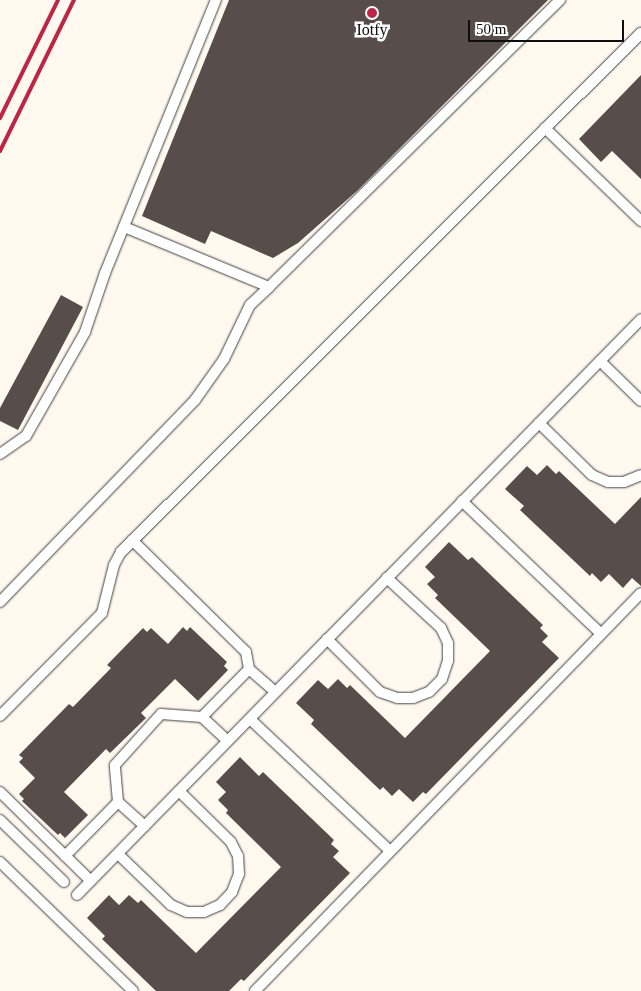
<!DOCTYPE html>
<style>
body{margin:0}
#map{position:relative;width:641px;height:991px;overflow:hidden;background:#fff9ef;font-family:"Times New Roman",serif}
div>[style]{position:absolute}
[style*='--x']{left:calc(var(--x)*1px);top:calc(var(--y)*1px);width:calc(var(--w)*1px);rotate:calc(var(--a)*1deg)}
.building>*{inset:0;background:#574d4a}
.roads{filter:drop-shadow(0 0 1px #414141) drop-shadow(0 0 1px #414141)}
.lane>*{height:10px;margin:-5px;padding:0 5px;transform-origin:5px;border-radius:5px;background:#fff}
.rail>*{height:4px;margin:-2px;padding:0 2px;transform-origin:2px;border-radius:2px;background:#c02445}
.dots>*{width:14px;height:14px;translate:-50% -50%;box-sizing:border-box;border:2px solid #fff;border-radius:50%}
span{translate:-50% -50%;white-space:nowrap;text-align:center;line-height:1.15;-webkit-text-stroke:5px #fff;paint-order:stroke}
.poi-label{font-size:16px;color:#0e0e0e}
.scale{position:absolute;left:468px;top:20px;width:156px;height:22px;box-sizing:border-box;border:2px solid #0e0e0e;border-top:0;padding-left:6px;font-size:15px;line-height:18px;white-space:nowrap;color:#0e0e0e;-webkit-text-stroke:4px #fff;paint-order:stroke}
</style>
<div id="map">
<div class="building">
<div style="clip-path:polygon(229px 0,548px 0,358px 190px,298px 243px,273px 258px,211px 231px,205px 244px,142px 216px)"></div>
<div style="clip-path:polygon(641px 75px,641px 179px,612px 151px,601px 162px,579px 139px)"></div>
<div style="clip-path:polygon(61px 295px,83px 307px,18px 430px,0 421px,0 408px)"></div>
<div style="clip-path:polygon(547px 465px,556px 474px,559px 471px,615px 524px,641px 497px,641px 586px,632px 578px,623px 588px,609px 574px,601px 582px,592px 573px,590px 576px,520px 510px,524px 506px,505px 489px,527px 466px,537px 475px)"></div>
<div style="clip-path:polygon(449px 542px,468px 560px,472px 557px,543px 625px,540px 628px,548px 636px,542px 642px,559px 658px,426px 794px,423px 792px,413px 802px,399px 789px,392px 796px,383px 787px,380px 790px,311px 724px,314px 720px,296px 703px,318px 680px,328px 689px,338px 679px,347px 688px,350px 685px,405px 738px,490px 651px,435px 598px,438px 595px,427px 584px,435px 577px,425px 567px)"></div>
<div style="clip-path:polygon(183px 627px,187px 631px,190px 627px,227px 662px,224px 666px,228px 670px,198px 701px,175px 679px,141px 713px,146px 718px,110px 753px,106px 749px,64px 792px,88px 815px,65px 838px,60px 833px,58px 835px,22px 801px,24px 799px,19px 794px,35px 778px,19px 762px,23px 758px,19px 755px,69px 704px,73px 707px,111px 668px,107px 665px,143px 628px,147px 632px,151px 628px,168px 644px)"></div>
<div style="clip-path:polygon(240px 757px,259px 776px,263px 772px,334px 840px,331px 844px,339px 851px,333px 857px,350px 873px,244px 981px,241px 979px,229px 991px,156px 991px,102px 939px,105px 936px,87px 918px,109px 895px,119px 905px,129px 895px,138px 903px,141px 900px,196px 953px,281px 867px,226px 813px,228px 810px,218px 800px,226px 792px,216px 782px)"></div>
</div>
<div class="roads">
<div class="lane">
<div style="--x:545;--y:128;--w:134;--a:44.1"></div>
<div style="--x:269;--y:287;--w:409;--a:-44.6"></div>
<div style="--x:600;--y:361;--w:57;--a:44.3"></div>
<div style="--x:539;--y:423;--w:74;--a:44.5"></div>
<div style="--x:592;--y:475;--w:17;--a:24"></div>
<div style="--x:608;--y:482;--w:16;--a:0"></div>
<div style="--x:624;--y:482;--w:18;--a:-22"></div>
<div style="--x:0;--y:454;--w:32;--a:-35"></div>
<div style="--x:26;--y:436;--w:120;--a:-60.4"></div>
<div style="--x:85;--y:332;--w:62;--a:-71.3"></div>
<div style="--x:105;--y:273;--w:295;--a:-67.9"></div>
<div style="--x:462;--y:501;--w:191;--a:43.7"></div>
<div style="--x:132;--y:540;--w:160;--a:44.5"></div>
<div style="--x:246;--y:652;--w:17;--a:80"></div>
<div style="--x:249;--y:669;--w:35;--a:41"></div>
<div style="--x:0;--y:602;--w:281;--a:-46"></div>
<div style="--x:195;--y:400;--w:50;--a:-54.7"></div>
<div style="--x:224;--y:359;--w:60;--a:-64.3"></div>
<div style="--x:250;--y:305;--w:26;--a:-43"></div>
<div style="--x:269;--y:287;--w:157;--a:-157.5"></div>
<div style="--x:327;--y:639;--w:75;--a:45"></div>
<div style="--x:380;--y:692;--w:18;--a:19"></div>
<div style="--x:397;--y:698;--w:16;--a:0"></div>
<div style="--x:413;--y:698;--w:17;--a:-21"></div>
<div style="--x:429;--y:692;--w:18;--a:-45"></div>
<div style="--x:442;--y:679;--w:19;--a:-72"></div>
<div style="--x:448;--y:661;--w:18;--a:-90"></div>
<div style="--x:448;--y:643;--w:17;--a:-115"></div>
<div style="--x:441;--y:628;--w:74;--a:-137.2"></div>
<div style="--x:0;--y:716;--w:145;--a:-45.3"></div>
<div style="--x:102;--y:613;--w:49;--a:-76"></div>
<div style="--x:114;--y:565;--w:15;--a:-62"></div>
<div style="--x:121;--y:552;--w:735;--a:-44.94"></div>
<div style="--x:202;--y:717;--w:35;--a:43"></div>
<div style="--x:250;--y:719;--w:191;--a:43.3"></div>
<div style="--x:0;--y:792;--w:127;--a:44.4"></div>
<div style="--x:118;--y:802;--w:36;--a:42"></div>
<div style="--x:0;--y:820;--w:89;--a:44.1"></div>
<div style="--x:118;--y:854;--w:74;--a:43.9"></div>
<div style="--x:171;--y:905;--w:17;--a:24"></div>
<div style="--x:187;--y:912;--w:17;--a:0"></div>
<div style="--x:204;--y:912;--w:17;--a:-24"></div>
<div style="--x:220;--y:905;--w:18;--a:-47"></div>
<div style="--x:232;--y:892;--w:19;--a:-69"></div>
<div style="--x:239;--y:874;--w:18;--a:-93"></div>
<div style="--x:238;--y:856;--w:16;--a:-117"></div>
<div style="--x:231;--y:842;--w:73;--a:-135.6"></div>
<div style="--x:65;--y:856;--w:76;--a:-45.5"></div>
<div style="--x:118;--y:802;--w:37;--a:-95"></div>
<div style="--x:115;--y:765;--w:69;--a:-48"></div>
<div style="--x:161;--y:714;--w:41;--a:4.2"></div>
<div style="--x:202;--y:717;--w:67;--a:-45.6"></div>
<div style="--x:0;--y:862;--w:185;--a:44.1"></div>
<div style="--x:77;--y:895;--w:806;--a:-45.6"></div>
<div style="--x:255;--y:991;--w:554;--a:-45.88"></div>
</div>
</div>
<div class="rail">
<div style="--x:0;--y:118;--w:131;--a:-63.8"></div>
<div style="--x:0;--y:151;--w:168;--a:-63.9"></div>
</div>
<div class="dots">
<div style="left:372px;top:13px;background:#c02445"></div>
</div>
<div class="poi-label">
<span style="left:372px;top:30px">Iotfy</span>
</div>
<div class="scale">50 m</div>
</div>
